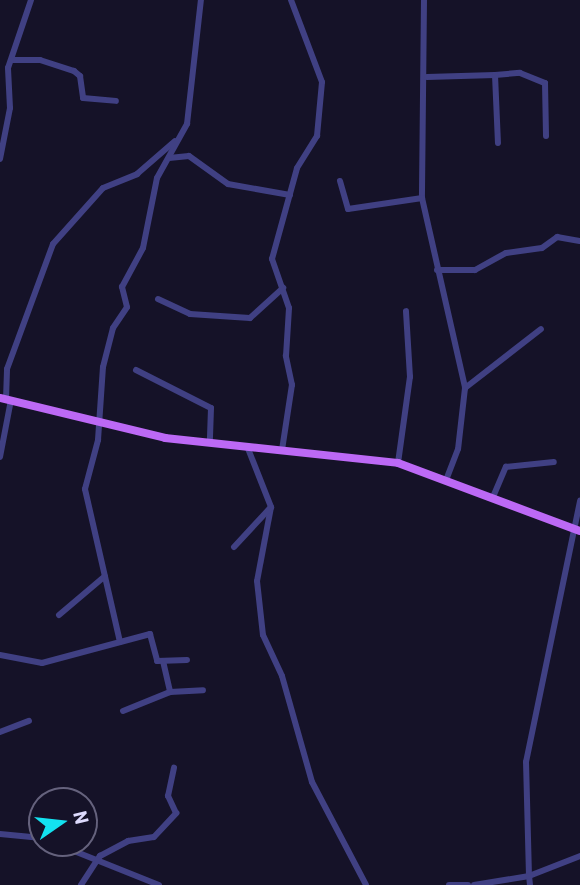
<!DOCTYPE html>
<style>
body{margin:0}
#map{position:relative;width:580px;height:885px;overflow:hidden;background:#151228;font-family:Barlow,sans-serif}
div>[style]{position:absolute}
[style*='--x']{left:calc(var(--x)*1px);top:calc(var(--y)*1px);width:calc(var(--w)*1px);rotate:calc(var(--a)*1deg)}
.minor>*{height:6px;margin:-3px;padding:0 3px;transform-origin:3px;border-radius:3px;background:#404083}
.major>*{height:8px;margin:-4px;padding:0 4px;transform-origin:4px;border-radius:4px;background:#bc69f5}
span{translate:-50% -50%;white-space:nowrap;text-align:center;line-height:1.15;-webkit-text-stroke:6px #151228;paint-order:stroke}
.north{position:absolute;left:28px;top:787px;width:70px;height:70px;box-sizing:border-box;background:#151228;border:2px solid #65627d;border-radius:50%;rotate:76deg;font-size:19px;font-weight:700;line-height:28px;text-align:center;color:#dddafd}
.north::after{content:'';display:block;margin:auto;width:24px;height:32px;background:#13e2f0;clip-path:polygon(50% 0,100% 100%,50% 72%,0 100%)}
</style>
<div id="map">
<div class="minor">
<div style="--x:424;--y:0;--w:198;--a:90.6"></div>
<div style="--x:422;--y:198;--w:195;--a:77.2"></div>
<div style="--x:465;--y:388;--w:61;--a:96.5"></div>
<div style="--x:458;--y:449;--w:31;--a:111"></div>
<div style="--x:12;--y:60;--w:28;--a:0"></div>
<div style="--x:40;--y:60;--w:36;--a:18"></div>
<div style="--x:74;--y:71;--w:8;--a:40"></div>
<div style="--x:80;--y:76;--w:22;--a:82"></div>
<div style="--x:83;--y:98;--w:33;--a:5"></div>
<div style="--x:495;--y:75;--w:25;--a:-5"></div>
<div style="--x:520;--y:73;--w:27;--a:22"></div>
<div style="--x:545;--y:83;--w:53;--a:88.9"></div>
<div style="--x:427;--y:77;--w:68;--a:-1.7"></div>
<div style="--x:495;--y:75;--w:68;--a:87.5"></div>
<div style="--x:169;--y:158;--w:20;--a:-6"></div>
<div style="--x:189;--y:156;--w:48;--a:35.7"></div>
<div style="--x:228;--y:184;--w:63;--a:10.1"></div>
<div style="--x:0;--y:159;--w:52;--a:-78.9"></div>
<div style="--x:10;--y:108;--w:40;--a:-92.9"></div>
<div style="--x:8;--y:68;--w:72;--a:-71.3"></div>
<div style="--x:340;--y:181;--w:29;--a:74"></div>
<div style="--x:348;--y:209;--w:75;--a:-8.5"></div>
<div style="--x:437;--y:270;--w:38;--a:0"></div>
<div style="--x:475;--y:270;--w:35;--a:-29"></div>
<div style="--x:506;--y:253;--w:36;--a:-8"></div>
<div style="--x:542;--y:248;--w:19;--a:-36"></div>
<div style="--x:557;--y:237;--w:23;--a:10"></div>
<div style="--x:158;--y:299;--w:35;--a:25"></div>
<div style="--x:190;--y:314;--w:60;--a:3.8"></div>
<div style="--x:250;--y:318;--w:45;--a:-42.3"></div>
<div style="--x:136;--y:370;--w:84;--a:26.9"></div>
<div style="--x:211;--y:408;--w:34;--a:92"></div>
<div style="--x:465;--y:388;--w:96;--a:-37.8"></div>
<div style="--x:6;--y:399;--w:30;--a:-88"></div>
<div style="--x:7;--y:369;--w:133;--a:-69.8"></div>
<div style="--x:53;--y:244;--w:75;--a:-48.2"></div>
<div style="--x:103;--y:188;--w:37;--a:-22"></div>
<div style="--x:137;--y:174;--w:50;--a:-41"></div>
<div style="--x:247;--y:446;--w:66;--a:68.5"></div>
<div style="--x:271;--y:507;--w:75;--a:100.7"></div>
<div style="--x:257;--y:581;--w:54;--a:83.7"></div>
<div style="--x:263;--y:635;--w:45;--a:65.1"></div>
<div style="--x:282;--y:676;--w:110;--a:74.2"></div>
<div style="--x:312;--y:782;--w:116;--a:62.3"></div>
<div style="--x:282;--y:450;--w:66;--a:-81.3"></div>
<div style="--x:292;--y:385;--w:30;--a:-102"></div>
<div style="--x:286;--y:356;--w:48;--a:-86.4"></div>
<div style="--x:289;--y:308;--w:52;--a:-109.1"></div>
<div style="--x:272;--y:259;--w:94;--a:-74.6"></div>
<div style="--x:297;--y:168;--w:38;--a:-58"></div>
<div style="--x:317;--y:136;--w:54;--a:-84.7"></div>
<div style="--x:322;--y:82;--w:88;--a:-110.7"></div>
<div style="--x:0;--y:457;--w:58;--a:-79.1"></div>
<div style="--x:398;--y:463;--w:87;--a:-82.1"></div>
<div style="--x:410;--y:377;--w:66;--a:-93.5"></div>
<div style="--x:493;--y:497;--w:33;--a:-67"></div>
<div style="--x:506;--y:467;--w:48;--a:-5.9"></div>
<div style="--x:234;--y:547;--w:54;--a:-47.2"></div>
<div style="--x:59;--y:615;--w:60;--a:-40.3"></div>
<div style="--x:120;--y:642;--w:157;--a:-102.9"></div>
<div style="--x:85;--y:489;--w:51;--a:-75.1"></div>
<div style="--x:98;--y:440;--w:73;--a:-86.1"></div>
<div style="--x:103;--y:367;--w:40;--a:-75.6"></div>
<div style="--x:113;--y:328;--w:25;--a:-56"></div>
<div style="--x:127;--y:307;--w:21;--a:-104"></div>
<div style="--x:122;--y:287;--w:44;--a:-61.7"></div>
<div style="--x:143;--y:248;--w:71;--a:-78.7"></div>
<div style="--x:157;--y:178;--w:62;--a:-60.9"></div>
<div style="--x:187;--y:124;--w:125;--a:-83.6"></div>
<div style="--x:0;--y:655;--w:43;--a:10.8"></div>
<div style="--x:42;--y:663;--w:112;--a:-15"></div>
<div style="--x:150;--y:634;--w:28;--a:75"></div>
<div style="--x:157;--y:661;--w:30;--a:-2"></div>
<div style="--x:163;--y:661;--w:32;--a:77"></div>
<div style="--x:123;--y:711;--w:51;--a:-22"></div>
<div style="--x:170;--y:692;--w:33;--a:-3"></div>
<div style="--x:0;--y:732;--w:31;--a:-21"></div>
<div style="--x:0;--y:834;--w:42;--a:5.4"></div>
<div style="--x:54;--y:843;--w:113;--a:21.8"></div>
<div style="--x:81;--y:885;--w:35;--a:-57"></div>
<div style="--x:100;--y:856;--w:32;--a:-28"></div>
<div style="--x:128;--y:841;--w:26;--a:-9"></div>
<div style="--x:154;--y:837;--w:33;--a:-47"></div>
<div style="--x:176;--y:813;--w:19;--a:-115"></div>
<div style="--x:168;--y:796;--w:29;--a:-78"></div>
<div style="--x:449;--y:885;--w:19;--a:0"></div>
<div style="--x:474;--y:885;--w:56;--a:-9.3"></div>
<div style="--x:529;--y:876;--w:114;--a:-91.5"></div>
<div style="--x:526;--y:762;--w:267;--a:-78.3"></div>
<div style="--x:530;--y:885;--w:9;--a:-96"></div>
<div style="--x:529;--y:876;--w:55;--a:-21.4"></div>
</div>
<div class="major">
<div style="--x:0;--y:398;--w:170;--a:13.6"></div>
<div style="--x:165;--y:438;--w:234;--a:6.1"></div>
<div style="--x:398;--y:463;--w:194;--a:20.5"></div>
</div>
<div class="north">N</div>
</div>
